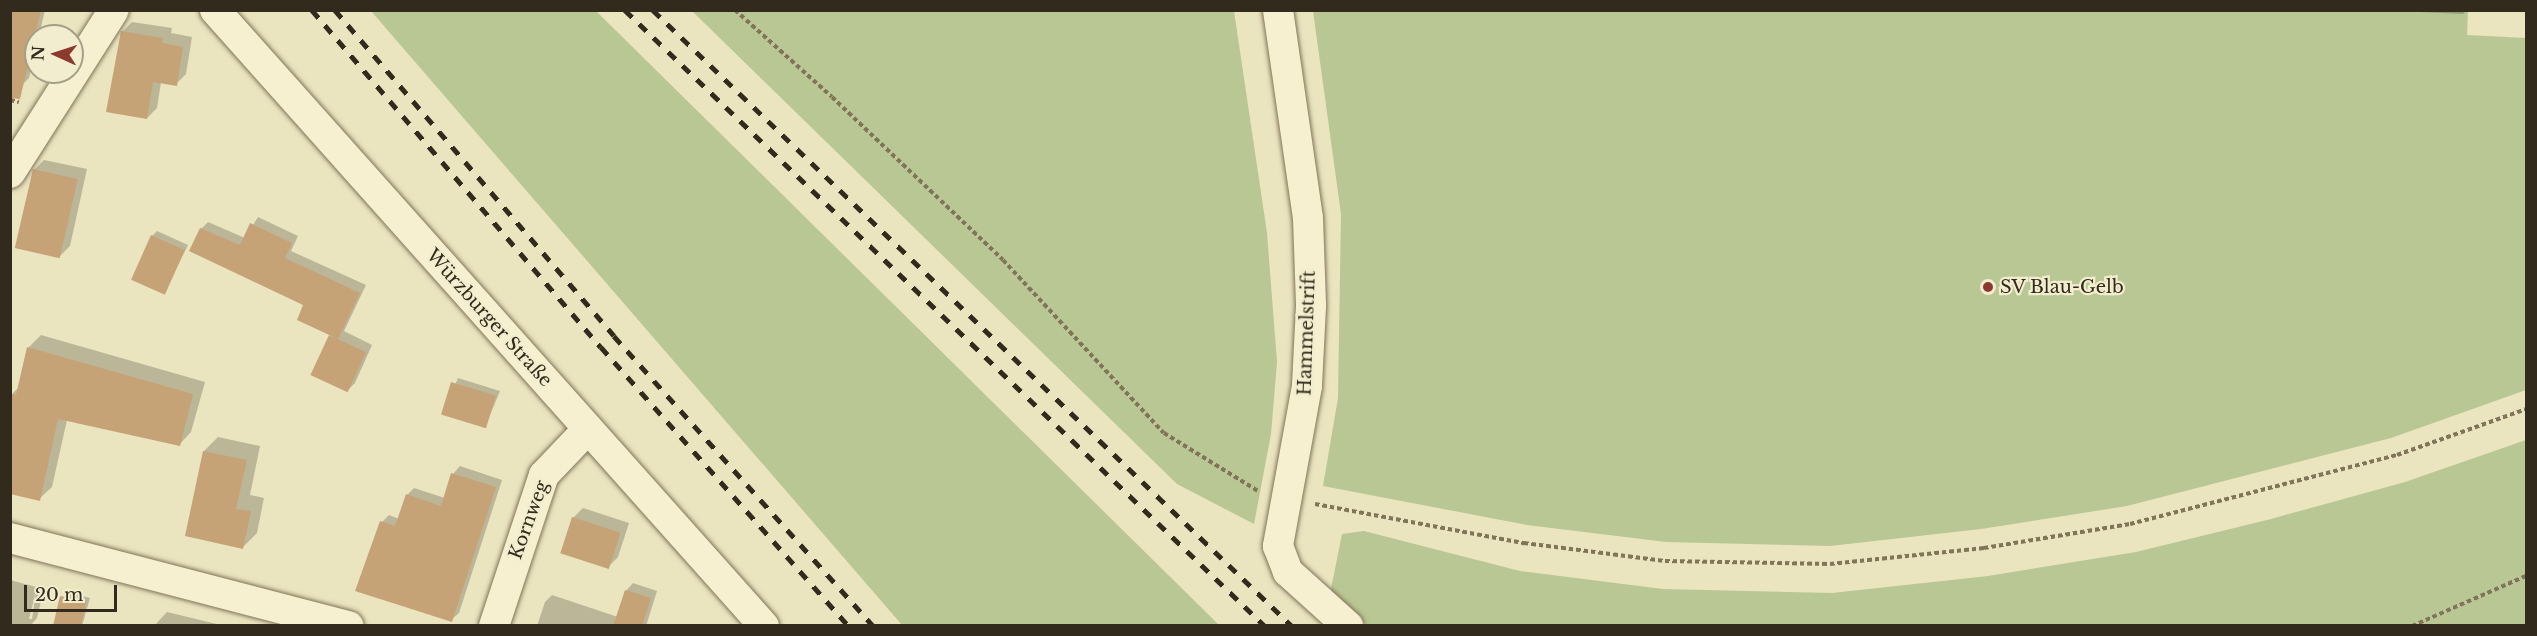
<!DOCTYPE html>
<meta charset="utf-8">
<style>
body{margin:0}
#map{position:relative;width:2537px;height:636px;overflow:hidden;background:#eae4bf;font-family:"Libre Baskerville",serif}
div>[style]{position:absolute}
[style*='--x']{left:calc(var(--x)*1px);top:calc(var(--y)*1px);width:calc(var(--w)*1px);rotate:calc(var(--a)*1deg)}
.green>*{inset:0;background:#b9c794}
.shadow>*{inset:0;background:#0003}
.building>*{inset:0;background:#c6a377;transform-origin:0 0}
.path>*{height:4px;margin-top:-2px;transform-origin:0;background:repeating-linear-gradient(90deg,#817458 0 4.5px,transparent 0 7.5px)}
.roads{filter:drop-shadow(0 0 2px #817458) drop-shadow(0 0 2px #817458)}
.minor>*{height:30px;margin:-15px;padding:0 15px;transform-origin:15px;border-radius:15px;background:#f6f0d1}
.rail>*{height:4.5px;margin-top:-2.25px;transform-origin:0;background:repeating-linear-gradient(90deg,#322a1c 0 10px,transparent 0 20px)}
.dots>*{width:16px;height:16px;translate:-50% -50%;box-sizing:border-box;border:3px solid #f2edce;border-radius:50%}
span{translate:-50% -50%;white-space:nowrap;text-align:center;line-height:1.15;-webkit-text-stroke:4.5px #f2edce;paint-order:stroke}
.poi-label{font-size:18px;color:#322a1c}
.left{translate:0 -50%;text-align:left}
.street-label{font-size:18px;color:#322a1c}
.frame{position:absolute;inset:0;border:12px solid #322a1c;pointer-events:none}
.north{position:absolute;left:24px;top:24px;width:60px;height:60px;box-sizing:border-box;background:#f2edce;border:2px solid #a59f87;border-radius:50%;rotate:273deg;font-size:16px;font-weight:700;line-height:24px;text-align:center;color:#322a1c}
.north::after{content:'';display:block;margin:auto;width:21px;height:27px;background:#8c3a2d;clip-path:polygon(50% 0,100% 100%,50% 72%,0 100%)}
.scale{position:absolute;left:24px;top:585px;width:93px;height:27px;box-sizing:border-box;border:3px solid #322a1c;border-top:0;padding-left:8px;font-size:18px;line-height:21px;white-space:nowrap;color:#322a1c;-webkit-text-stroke:4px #f2edce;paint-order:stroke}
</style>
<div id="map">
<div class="green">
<div style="clip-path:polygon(371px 11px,596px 11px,1219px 625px,902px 625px)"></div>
<div style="clip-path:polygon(692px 11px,1234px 11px,1267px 233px,1277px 362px,1271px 434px,1254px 524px,1177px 484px)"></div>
<div style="clip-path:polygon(1313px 11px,2468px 11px,2467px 35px,2526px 38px,2526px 390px,2391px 438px,2127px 506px,1981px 529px,1830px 546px,1666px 542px,1527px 525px,1323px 486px,1338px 398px,1341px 214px)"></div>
<div style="clip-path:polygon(2526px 440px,2526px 625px,1368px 626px,1330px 594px,1342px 534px,1364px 531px,1520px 571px,1663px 589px,1832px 593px,1988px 576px,2136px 552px,2271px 519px,2405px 482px)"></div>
</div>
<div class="shadow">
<div style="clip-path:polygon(10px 10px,45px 10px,29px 78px,23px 84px)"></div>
<div style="clip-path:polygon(2376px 10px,2467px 10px,2463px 14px)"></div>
<div style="clip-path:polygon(132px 22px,172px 28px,171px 33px,192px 37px,186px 74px,176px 84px,161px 82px,157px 108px,147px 118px,122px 32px)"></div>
<div style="clip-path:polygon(44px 160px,87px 169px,70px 246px,60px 256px,34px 170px)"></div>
<div style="clip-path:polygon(258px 217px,298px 236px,291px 251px,366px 285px,344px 331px,372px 345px,355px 383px,347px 391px,332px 334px,305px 304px,201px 229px,208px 222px,245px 238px)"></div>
<div style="clip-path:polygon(157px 231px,188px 245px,164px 293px,152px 236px)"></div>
<div style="clip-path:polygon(41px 335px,205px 382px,191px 432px,179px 445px,67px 420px,52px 487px,39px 499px,11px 395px,20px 386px,28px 348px)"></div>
<div style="clip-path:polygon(458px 378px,500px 391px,485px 427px,443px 414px)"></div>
<div style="clip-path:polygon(218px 437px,260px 446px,250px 495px,264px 498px,257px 533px,243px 547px,204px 451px)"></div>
<div style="clip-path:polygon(460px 466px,502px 480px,459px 613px,451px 620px,382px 522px,389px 515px,399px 519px,407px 495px,414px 488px,445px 498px,453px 474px)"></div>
<div style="clip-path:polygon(583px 508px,629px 523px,618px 557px,608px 567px,573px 518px)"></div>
<div style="clip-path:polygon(evenodd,10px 580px,44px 589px,37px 618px,30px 626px,10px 624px,10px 580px,36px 591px,32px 619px,29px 619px,36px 591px)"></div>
<div style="clip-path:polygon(633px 583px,657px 591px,646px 626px,537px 626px,545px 602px,552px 595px,618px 617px,626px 591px)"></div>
<div style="clip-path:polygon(66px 592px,90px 598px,82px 626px,55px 622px)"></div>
<div style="clip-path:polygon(167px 612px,225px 626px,154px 626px)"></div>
</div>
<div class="building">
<div style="clip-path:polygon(10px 10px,41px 10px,20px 99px,10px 98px)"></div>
<div style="clip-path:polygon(121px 31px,163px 38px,162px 43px,183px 47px,177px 86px,153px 82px,147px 119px,106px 112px)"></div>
<div style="left:33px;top:169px;width:46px;height:81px;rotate:13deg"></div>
<div style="clip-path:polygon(250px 223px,292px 243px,285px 258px,360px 293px,338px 339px,297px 320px,303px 305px,189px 251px,200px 228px,240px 245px)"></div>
<div style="left:151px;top:235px;width:37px;height:49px;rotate:24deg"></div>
<div style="left:329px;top:335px;width:41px;height:44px;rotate:25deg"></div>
<div style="clip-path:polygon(27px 347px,193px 394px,180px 446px,58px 419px,40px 501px,10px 494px,10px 394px,16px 395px)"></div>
<div style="left:451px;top:382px;width:47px;height:34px;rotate:17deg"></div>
<div style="clip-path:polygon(203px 451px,247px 460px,236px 509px,251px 511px,243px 549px,185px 536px)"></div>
<div style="clip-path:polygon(451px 473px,496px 487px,452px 622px,355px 591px,380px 521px,395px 526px,406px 494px,441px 506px)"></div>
<div style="left:572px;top:517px;width:51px;height:38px;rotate:18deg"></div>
<div style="clip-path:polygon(625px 590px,651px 598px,642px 626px,613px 626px)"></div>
<div style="clip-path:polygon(60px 596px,86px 602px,81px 626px,53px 626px)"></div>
</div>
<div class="path">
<div style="--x:735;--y:10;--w:130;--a:41.9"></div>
<div style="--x:832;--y:97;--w:236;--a:43.6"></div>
<div style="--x:1003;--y:260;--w:236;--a:47.1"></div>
<div style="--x:1164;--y:433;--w:110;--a:31.7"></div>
<div style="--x:10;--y:100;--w:9;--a:13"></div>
<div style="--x:1315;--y:504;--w:213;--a:10.6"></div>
<div style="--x:1524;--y:543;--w:142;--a:7.3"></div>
<div style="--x:1665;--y:561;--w:165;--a:1"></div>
<div style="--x:1830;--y:564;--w:155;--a:-5.9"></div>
<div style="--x:1984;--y:548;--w:148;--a:-9.3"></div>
<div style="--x:2130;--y:524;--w:276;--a:-14.5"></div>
<div style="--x:2397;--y:455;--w:137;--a:-19.6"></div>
<div style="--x:2412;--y:626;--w:124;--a:-23.7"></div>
</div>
<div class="roads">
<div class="minor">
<div style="--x:215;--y:10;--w:825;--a:48.29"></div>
<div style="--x:1278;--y:10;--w:210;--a:81.8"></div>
<div style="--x:1308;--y:218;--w:88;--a:88"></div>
<div style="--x:1311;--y:306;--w:80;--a:92.9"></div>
<div style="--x:1307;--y:386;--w:163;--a:100.3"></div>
<div style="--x:1278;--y:546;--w:28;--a:69"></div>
<div style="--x:1288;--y:572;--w:81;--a:42"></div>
<div style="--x:10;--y:173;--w:193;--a:-57.5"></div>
<div style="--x:10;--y:538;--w:350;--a:14.6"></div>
<div style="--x:494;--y:626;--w:159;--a:-71.7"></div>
<div style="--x:544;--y:475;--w:64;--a:-46.3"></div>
</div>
</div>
<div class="rail">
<div style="--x:312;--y:10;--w:444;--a:49.4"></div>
<div style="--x:601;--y:347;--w:373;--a:48.4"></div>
<div style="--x:335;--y:10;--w:429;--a:49.4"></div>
<div style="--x:614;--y:336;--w:389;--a:48.2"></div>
<div style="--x:625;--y:10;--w:888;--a:43.91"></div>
<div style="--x:653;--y:10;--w:888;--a:43.95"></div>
</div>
<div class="dots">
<div style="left:1988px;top:287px;background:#8c3a2d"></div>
</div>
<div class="poi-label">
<span class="left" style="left:2000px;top:287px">SV Blau-Gelb</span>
</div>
<div class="street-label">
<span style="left:489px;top:318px;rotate:48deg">Würzburger Straße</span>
<span style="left:1307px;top:333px;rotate:-88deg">Hammelstrift</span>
<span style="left:529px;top:520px;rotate:-70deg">Kornweg</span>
</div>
<div class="frame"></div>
<div class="north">N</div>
<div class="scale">20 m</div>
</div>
